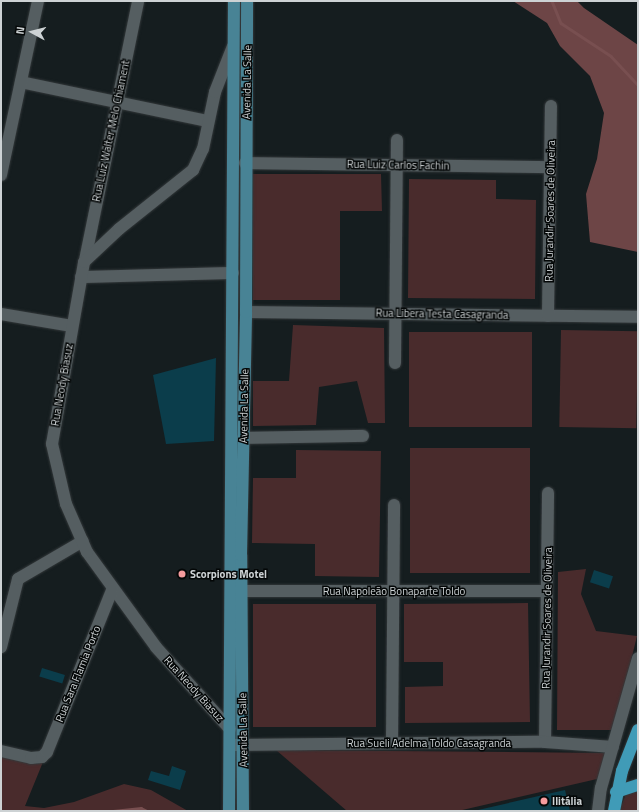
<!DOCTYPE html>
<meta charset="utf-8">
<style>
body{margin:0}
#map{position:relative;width:639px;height:812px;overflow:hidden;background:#151d1f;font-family:"Titillium Web",sans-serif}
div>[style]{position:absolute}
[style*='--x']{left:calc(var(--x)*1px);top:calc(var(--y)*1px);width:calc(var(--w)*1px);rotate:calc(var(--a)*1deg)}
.green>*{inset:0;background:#492b2c;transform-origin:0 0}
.forest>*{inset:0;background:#6d4546}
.stream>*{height:2.5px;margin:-1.25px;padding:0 1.25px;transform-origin:1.25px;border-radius:1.25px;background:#784f50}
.building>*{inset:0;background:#0b3d4b;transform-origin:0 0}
.roads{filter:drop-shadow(0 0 1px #33383a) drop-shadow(0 0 1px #33383a)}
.minor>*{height:12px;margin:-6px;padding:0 6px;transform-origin:6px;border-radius:6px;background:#555e61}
.major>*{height:12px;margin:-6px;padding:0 6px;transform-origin:6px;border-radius:6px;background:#488395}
.highway>*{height:12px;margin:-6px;padding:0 6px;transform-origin:6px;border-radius:6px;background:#409bb7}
.dots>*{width:11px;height:11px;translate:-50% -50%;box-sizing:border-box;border:2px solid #040707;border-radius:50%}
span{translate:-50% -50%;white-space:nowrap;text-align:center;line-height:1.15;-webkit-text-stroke:3px #040707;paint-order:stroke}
.street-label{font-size:11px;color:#cdd2d4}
.poi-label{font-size:11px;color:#cdd2d4;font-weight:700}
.left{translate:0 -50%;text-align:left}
.frame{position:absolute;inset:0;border:2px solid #cdd2d4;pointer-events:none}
.north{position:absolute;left:12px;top:12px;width:40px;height:40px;-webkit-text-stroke:3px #040707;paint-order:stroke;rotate:277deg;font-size:11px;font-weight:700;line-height:16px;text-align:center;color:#cdd2d4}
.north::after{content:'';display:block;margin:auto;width:14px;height:18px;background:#cdd2d4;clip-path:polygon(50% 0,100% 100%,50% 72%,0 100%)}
</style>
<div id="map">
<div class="green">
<div style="clip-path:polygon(253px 174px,381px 174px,382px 211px,340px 211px,340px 300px,253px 300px)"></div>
<div style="clip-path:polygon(409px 179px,496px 180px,496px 199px,536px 200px,535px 299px,408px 298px)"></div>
<div style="clip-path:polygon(293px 325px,384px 328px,385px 423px,368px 423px,357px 381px,319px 387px,316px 425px,253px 426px,253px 381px,289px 381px)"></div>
<div style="left:561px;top:330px;width:77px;height:97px;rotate:1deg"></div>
<div style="left:409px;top:332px;width:123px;height:95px"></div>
<div style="left:410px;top:448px;width:120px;height:125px"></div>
<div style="clip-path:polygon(296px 450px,381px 451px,379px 577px,315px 576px,315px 544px,252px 543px,253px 478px,296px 478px)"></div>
<div style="clip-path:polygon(586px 569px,581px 594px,596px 631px,637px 636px,614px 730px,557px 730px,558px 572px)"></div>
<div style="clip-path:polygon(528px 603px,530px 722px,405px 723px,405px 687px,443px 686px,443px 662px,404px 662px,404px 604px)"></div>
<div style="left:376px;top:604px;width:123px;height:123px;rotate:90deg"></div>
<div style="clip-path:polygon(276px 750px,608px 753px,597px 779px,458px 811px,347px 811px)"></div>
<div style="clip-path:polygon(1px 756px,37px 764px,43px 762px,25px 806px,44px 808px,74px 802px,124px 784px,151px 790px,188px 811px,1px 811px)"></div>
<div style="clip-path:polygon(638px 790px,638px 811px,619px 811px,626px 794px)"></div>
</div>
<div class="forest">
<div style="clip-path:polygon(513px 1px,577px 1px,584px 8px,638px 45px,638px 252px,590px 242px,586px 194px,597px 159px,604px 113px,590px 76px,560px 46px,547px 23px)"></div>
</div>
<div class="stream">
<div style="--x:552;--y:1;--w:24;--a:68"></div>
<div style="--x:561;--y:23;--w:60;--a:33.4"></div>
<div style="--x:611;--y:56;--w:40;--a:47"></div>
<div style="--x:113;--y:811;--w:28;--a:-6"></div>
<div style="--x:141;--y:808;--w:7;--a:27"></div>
</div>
<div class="building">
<div style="clip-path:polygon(216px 358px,214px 441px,166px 444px,153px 375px)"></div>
<div style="left:594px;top:570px;width:20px;height:13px;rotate:18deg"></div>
<div style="left:42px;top:668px;width:24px;height:9px;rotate:17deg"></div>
<div style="clip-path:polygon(172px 766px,186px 771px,180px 790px,148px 780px,151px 771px,169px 776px)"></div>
<div style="clip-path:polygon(565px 790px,570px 811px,478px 811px,478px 810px)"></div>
</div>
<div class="roads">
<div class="minor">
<div style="--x:21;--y:82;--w:191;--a:11.8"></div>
<div style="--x:245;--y:163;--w:305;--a:0.8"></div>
<div style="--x:1;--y:175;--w:178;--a:-78"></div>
<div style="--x:85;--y:260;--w:264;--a:-78.4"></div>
<div style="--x:81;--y:277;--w:152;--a:-1.5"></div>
<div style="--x:246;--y:312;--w:392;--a:0.7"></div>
<div style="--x:1;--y:314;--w:72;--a:9.6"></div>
<div style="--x:548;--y:316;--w:210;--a:-89.2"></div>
<div style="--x:395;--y:363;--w:223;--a:-89.5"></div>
<div style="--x:243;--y:438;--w:120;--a:-1"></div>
<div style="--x:241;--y:591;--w:306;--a:0"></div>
<div style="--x:1;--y:647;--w:70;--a:-76"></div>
<div style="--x:18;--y:579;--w:75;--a:-30.3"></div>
<div style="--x:230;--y:729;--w:110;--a:-132.1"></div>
<div style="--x:156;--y:647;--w:117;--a:-126"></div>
<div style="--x:87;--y:552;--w:52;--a:-113.6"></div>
<div style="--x:66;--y:504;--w:62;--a:-103.1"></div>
<div style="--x:52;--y:444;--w:185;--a:-80"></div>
<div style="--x:84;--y:262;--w:48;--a:-43.3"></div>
<div style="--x:119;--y:229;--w:95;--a:-38.6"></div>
<div style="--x:193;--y:170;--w:23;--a:-65"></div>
<div style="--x:203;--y:149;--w:58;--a:-78.1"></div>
<div style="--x:215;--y:92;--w:49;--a:-68.6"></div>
<div style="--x:392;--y:742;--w:237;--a:-89.5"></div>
<div style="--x:545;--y:742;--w:249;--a:-89.3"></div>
<div style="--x:233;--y:745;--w:312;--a:-0.6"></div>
<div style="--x:545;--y:742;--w:68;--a:4.2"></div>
<div style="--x:1;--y:751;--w:31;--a:13"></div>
<div style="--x:31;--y:758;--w:11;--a:-5"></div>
<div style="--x:42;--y:757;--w:7;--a:-45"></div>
<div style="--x:47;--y:752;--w:175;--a:-68.1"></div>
<div style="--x:598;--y:811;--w:23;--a:-83"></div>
<div style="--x:601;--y:788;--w:135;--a:-74.1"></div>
</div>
<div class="major">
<div style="--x:229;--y:811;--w:810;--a:-89.65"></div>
<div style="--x:243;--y:811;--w:256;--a:-90.4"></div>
<div style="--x:241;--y:555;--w:243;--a:-88.8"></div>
<div style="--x:246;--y:312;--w:311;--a:-89.8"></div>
</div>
<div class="highway">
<div style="--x:616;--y:792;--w:23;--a:-18"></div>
<div style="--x:614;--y:811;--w:41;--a:-78.7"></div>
<div style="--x:622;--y:771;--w:44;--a:-68.7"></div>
</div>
</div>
<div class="dots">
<div style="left:182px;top:574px;background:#f59b9d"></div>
<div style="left:544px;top:801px;background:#f59b9d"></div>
</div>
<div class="street-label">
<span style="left:247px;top:82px;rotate:-89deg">Avenida La Salle</span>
<span style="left:111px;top:131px;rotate:-78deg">Rua Luiz Walter Melo Chiament</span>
<span style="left:398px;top:165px;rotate:1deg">Rua Luiz Carlos Fachin</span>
<span style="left:550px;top:211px;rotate:-89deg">Rua Jurandir Soares de Oliveira</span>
<span style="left:442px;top:314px;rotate:1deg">Rua Libera Testa Casagranda</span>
<span style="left:62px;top:385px;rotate:-80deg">Rua Neody Biasuz</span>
<span style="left:244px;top:406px;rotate:-89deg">Avenida La Salle</span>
<span style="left:394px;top:591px">Rua Napoleão Bonaparte Toldo</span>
<span style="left:547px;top:618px;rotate:-89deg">Rua Jurandir Soares de Oliveira</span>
<span style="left:78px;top:674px;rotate:-68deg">Rua Sara Flamia Porto</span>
<span style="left:194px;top:689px;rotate:48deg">Rua Neody Biasuz</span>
<span style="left:243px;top:730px;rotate:-91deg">Avenida La Salle</span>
<span style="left:429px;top:743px">Rua Sueli Adelma Toldo Casagranda</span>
</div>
<div class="poi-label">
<span class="left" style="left:190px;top:574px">Scorpions Motel</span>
<span class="left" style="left:552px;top:801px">Ilitália</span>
</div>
<div class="frame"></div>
<div class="north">N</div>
</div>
